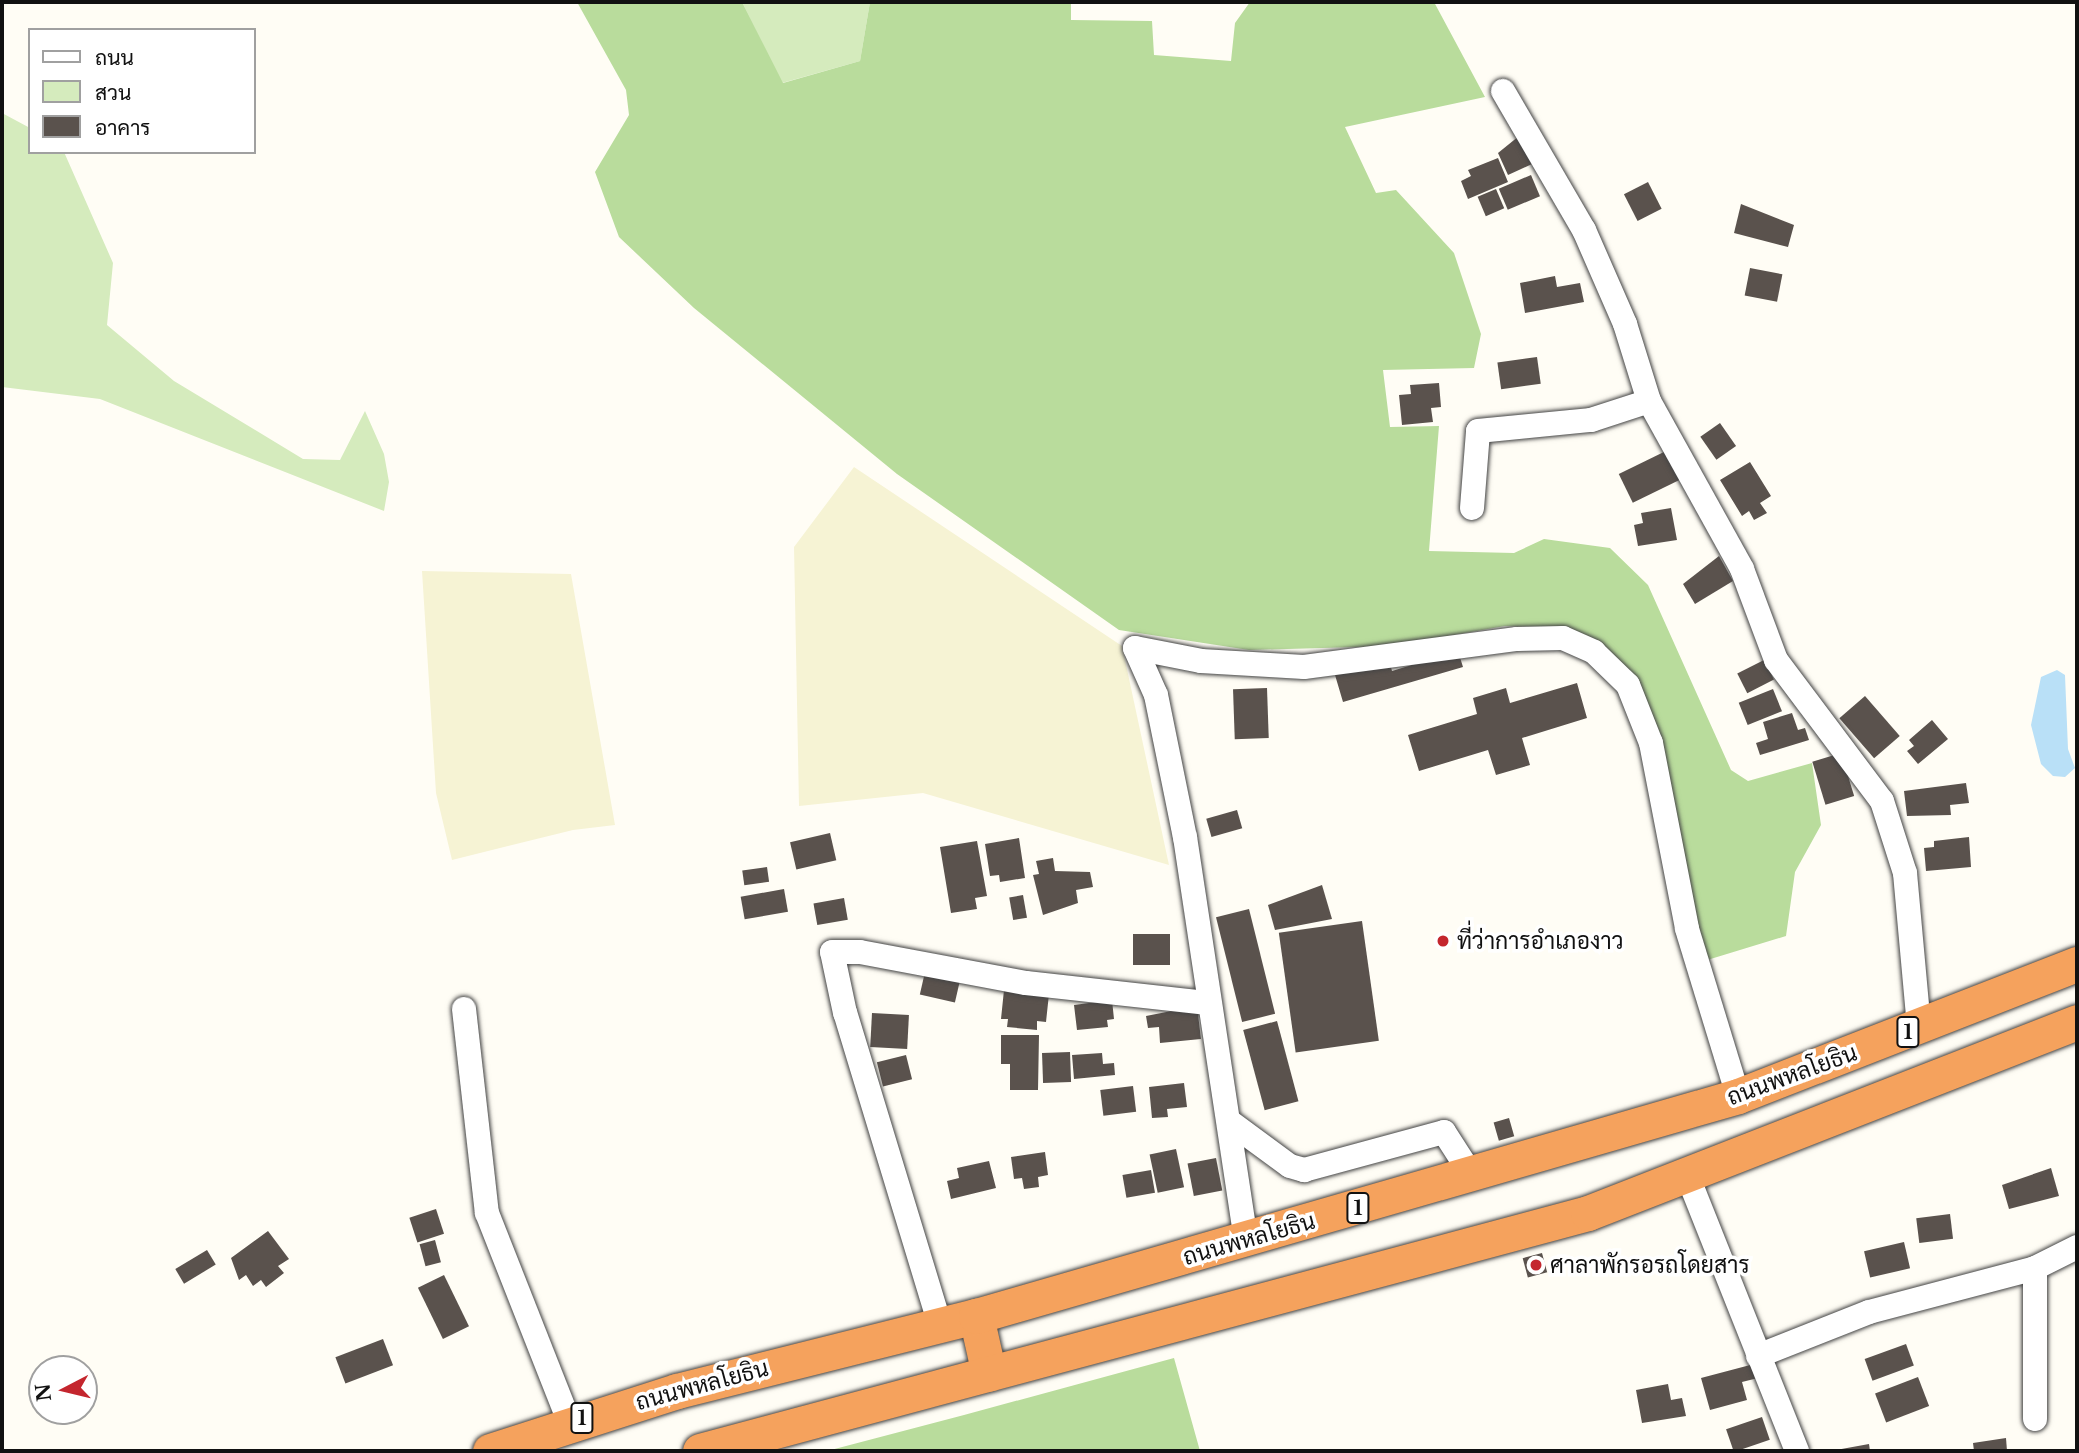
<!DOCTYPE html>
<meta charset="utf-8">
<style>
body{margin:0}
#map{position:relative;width:2079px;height:1453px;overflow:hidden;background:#fffdf5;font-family:"Libre Baskerville",Sarabun,serif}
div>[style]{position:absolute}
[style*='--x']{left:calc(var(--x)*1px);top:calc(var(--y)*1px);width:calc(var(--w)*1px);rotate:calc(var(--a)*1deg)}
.farmland>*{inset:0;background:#f6f3d4}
.green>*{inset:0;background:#d5ebbd}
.forest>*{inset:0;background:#b9dc9c}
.water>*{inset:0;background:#b9e0f7}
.building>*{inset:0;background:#5a524d;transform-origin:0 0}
.roads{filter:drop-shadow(0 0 2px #444) drop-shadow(0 0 2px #444)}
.minor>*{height:24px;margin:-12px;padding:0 12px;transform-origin:12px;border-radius:12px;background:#fff}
.highway>*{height:35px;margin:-17.5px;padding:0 17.5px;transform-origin:17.5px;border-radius:17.5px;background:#f5a25d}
.dots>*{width:19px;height:19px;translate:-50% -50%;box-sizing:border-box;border:4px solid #fff;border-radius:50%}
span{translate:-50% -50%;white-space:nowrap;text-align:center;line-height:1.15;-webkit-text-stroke:7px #fff;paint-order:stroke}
.shield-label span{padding:2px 5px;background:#fff;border:2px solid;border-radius:5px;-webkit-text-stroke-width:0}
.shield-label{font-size:21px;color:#111;font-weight:700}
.poi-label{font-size:23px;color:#111}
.left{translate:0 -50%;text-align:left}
.street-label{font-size:23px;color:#111}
.frame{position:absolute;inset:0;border:4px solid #111;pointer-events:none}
.legend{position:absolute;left:28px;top:28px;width:228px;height:126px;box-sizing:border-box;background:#fff;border:2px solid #a0a0a0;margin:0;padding:9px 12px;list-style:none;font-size:21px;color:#111}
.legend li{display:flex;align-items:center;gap:14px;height:35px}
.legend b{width:35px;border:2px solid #a0a0a0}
.north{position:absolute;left:28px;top:1355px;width:70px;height:70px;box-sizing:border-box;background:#fff;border:2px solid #a0a0a0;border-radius:50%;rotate:263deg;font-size:19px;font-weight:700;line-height:28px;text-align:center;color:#111}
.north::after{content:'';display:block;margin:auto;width:24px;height:32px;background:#c4262e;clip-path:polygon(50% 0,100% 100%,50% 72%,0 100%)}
</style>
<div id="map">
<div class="farmland">
<div style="clip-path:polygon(854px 467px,1122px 646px,1169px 865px,923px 793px,799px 806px,794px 547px)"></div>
<div style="clip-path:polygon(422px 571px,571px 574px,615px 825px,573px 830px,452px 860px,436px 793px)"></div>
</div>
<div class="green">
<div style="clip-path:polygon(742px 2px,870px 2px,860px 61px,782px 83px)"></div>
<div style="clip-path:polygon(2px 113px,30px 128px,30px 152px,64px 152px,113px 263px,107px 325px,174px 381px,303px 459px,340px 460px,365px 411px,384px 454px,389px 482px,384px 511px,100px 399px,2px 387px)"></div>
</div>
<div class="forest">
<div style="clip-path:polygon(577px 2px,742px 2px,783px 83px,860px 61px,870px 2px,1071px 2px,1071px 20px,1152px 21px,1154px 55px,1231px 61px,1235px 23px,1250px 2px,1434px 2px,1485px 97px,1345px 127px,1376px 193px,1396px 190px,1454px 253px,1481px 334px,1474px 368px,1383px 370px,1390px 427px,1439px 426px,1429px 551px,1514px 553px,1544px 539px,1610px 548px,1648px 585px,1731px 770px,1748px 781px,1812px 763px,1821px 825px,1795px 872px,1786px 936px,1704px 961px,1660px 740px,1566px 628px,1505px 626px,1391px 646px,1249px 650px,1119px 630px,897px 474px,694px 308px,619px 237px,595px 172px,629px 115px,626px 90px)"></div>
<div style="clip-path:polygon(1174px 1358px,1200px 1451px,827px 1451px,964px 1415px)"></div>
</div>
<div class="water">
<div style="clip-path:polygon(2057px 670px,2065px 675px,2068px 749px,2075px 768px,2065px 777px,2053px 776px,2041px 764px,2031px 725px,2041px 677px)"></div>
</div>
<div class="building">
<div style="clip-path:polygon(1519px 136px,1532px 164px,1508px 175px,1498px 153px)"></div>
<div style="clip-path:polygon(1498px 158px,1508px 182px,1468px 199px,1461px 181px,1471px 176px,1468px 170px)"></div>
<div style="left:1531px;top:175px;width:23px;height:35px;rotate:67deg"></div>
<div style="left:1648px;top:182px;width:30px;height:27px;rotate:63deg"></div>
<div style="left:1496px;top:189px;width:21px;height:20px;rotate:67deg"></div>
<div style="clip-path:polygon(1741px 204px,1794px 225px,1788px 247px,1734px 233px)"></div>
<div style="left:1750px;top:268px;width:33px;height:28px;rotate:11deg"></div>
<div style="clip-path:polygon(1555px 276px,1557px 287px,1580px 283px,1584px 302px,1525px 313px,1520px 283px)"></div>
<div style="left:1537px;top:357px;width:27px;height:40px;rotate:82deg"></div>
<div style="clip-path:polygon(1439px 383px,1441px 407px,1431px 408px,1433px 422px,1402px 425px,1399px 395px,1411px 394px,1410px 385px)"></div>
<div style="left:1720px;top:423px;width:28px;height:24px;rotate:55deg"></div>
<div style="left:1670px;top:449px;width:32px;height:57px;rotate:64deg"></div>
<div style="clip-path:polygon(1750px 462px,1771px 496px,1760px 503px,1767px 513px,1754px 520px,1749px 511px,1742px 516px,1720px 480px)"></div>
<div style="clip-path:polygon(1671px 508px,1677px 540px,1638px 546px,1634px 525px,1643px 523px,1641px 513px)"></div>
<div style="clip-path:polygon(1719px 556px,1733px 581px,1695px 604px,1683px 584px)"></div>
<div style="clip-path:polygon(1458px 651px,1463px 667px,1343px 702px,1335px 675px,1389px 660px,1392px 671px)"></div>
<div style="left:1764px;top:660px;width:22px;height:30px;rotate:63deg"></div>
<div style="clip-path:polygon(1577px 683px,1587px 718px,1522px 738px,1530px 765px,1496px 775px,1488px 750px,1419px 771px,1408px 735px,1477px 714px,1473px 698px,1506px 688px,1510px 703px)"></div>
<div style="left:1267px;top:688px;width:50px;height:34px;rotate:88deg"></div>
<div style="left:1773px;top:689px;width:24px;height:37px;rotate:68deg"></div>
<div style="left:1865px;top:696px;width:53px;height:34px;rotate:49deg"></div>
<div style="clip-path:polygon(1792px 713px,1798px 730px,1805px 728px,1809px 740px,1760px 755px,1756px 743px,1768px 739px,1763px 722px)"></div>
<div style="clip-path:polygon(1932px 720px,1948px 739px,1918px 764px,1907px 751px,1914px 746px,1909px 740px)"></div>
<div style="left:1841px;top:753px;width:45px;height:30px;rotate:73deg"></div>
<div style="clip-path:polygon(1966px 783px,1969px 803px,1950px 805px,1951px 815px,1907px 816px,1904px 791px)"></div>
<div style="left:1237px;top:810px;width:19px;height:32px;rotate:74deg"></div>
<div style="left:830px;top:833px;width:28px;height:41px;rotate:77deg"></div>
<div style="clip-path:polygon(1969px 837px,1971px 867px,1926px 871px,1924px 848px,1934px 847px,1934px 841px)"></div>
<div style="clip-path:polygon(1019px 838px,1025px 878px,1000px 882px,999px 875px,990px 876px,985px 844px)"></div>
<div style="clip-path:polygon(977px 841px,987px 896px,975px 898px,977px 909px,951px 913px,940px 847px)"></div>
<div style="clip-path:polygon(1053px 858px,1055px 871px,1090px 872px,1093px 887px,1076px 890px,1078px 903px,1043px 915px,1033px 875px,1039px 874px,1036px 861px)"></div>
<div style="left:767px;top:867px;width:15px;height:25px;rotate:82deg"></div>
<div style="clip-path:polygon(1322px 885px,1332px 919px,1275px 930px,1268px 905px)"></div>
<div style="left:784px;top:889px;width:23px;height:44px;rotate:80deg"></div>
<div style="left:1023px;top:895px;width:23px;height:14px;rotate:80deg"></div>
<div style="left:844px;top:898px;width:22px;height:31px;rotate:80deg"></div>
<div style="left:1249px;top:909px;width:108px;height:34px;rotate:76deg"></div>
<div style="left:1362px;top:921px;width:121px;height:84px;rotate:82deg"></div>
<div style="left:1133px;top:934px;width:37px;height:31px"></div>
<div style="left:925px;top:972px;width:36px;height:23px;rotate:13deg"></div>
<div style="clip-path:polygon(1004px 990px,1049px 994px,1046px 1022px,1037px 1021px,1037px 1030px,1007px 1027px,1008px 1019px,1001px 1019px)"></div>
<div style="clip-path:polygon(1112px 1000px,1114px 1019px,1107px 1020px,1108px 1027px,1077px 1030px,1074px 1005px)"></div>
<div style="clip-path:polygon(1197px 1006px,1201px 1039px,1160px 1043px,1159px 1027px,1148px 1028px,1146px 1016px)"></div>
<div style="left:872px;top:1013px;width:37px;height:34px;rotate:3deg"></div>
<div style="left:1277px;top:1021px;width:83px;height:35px;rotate:75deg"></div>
<div style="clip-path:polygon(1001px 1035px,1039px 1035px,1038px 1090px,1010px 1090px,1010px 1064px,1001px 1064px)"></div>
<div style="left:1070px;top:1052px;width:30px;height:28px;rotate:88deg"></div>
<div style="clip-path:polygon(1102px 1053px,1103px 1064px,1114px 1063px,1115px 1075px,1074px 1079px,1072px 1055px)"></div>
<div style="left:906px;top:1055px;width:25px;height:30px;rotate:76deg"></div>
<div style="clip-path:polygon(1184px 1083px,1187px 1107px,1167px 1109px,1168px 1117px,1152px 1118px,1149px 1087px)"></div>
<div style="left:1133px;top:1086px;width:26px;height:33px;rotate:83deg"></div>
<div style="left:1509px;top:1118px;width:19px;height:16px;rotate:74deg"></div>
<div style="left:1176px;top:1149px;width:39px;height:27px;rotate:78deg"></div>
<div style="clip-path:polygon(1045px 1152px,1048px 1175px,1038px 1177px,1039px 1187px,1024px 1189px,1022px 1178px,1014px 1179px,1011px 1157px)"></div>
<div style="left:1216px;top:1158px;width:33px;height:29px;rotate:79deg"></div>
<div style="clip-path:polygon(989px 1161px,996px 1188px,951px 1199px,947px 1181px,959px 1178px,957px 1168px)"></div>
<div style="clip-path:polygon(2051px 1168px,2059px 1196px,2009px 1209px,2002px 1185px)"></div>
<div style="left:1151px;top:1170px;width:23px;height:29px;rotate:80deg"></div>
<div style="left:436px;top:1209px;width:26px;height:28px;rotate:72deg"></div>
<div style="left:1950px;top:1214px;width:25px;height:34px;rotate:83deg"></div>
<div style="clip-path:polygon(268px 1231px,289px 1259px,278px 1266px,284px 1273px,266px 1287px,261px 1280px,253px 1286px,246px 1275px,239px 1280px,231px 1258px)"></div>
<div style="left:435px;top:1240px;width:23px;height:16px;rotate:75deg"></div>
<div style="left:1904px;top:1242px;width:27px;height:41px;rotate:77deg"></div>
<div style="left:207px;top:1250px;width:17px;height:37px;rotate:59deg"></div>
<div style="left:1542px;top:1253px;width:20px;height:20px;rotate:75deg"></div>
<div style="left:444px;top:1275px;width:57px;height:29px;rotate:64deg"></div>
<div style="left:383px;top:1339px;width:28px;height:51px;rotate:69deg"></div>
<div style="left:1906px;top:1344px;width:23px;height:44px;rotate:70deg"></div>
<div style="clip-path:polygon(1754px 1364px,1758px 1378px,1742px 1382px,1747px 1400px,1710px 1410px,1701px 1378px)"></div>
<div style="left:1918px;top:1377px;width:31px;height:46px;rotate:69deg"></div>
<div style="clip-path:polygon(1668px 1384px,1671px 1400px,1682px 1398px,1686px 1416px,1642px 1423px,1636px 1390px)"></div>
<div style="left:1762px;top:1417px;width:24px;height:38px;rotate:71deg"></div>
<div style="clip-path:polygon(2006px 1438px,2007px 1451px,1974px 1451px,1973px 1443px)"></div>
<div style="clip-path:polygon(1869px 1444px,1870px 1451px,1836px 1451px,1836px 1450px)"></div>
</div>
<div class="roads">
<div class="minor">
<div style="--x:1503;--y:91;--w:161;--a:59.8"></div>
<div style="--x:1584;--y:230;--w:103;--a:66.4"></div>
<div style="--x:1625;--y:324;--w:81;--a:72.7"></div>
<div style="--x:1649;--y:401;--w:192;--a:61"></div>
<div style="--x:1742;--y:569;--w:97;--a:69.5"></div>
<div style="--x:1776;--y:660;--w:176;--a:53.1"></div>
<div style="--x:1882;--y:801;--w:76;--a:72.3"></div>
<div style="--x:1905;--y:873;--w:156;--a:84.8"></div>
<div style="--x:1472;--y:508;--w:77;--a:-85.5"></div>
<div style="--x:1478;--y:431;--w:114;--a:-5.6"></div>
<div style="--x:1591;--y:420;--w:61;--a:-18.1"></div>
<div style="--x:1135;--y:648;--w:67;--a:11.1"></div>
<div style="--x:1201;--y:661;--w:103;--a:3.3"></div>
<div style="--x:1304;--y:667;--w:215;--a:-7.5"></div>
<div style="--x:1517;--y:639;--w:46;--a:-1.2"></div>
<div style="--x:1563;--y:638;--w:34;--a:24"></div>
<div style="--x:1594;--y:652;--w:47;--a:44.1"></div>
<div style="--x:1628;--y:685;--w:62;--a:68.4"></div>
<div style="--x:1651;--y:743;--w:189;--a:79"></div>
<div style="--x:1687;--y:929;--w:175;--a:73"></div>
<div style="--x:1135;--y:648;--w:51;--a:65.9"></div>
<div style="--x:1156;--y:695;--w:145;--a:78.5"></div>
<div style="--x:1185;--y:837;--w:408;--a:81.4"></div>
<div style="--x:464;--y:1009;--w:205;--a:83.6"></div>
<div style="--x:487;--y:1213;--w:224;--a:68.5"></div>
<div style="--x:1230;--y:1122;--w:74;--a:36.3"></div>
<div style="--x:1290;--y:1166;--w:15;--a:16"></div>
<div style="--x:1304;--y:1170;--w:145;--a:-15.2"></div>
<div style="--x:1444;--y:1132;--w:50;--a:57.3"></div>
<div style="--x:1688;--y:1177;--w:295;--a:68.3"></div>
<div style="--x:940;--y:1325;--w:326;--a:-106.9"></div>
<div style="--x:845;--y:1013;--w:62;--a:-102"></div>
<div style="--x:832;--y:952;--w:28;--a:0"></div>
<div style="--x:860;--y:952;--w:169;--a:10.6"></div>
<div style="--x:1026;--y:983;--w:181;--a:6.3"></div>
<div style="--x:1758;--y:1356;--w:119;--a:-21.6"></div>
<div style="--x:1869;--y:1312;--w:172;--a:-14.8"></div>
<div style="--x:2035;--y:1268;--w:47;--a:-26.6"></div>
<div style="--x:2035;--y:1419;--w:151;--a:-90"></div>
</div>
<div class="highway">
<div style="--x:976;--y:1316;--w:59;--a:77.4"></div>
<div style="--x:490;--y:1451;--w:196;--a:-17.8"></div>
<div style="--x:677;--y:1391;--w:308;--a:-14.1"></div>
<div style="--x:976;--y:1316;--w:793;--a:-16.1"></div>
<div style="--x:1738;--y:1096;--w:364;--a:-21.3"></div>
<div style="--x:700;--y:1451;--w:919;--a:-15"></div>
<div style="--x:1588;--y:1213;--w:525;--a:-21.34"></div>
</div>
</div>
<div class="dots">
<div style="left:1443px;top:941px;background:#c4262e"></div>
<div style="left:1536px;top:1265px;background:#c4262e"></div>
</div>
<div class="shield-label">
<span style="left:1908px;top:1032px">1</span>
<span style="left:1358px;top:1208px">1</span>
<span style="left:582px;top:1418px">1</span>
</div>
<div class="poi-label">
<span class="left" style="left:1457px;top:941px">ที่ว่าการอำเภองาว</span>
<span class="left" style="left:1550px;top:1265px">ศาลาพักรอรถโดยสาร</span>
</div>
<div class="street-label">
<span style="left:1792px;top:1075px;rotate:-20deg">ถนนพหลโยธิน</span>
<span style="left:1249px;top:1239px;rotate:-16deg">ถนนพหลโยธิน</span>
<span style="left:702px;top:1385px;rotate:-15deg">ถนนพหลโยธิน</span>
</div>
<div class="frame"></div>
<ul class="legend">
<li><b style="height:9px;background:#fff"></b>ถนน</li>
<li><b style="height:19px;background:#d5ebbd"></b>สวน</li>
<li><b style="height:19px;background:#5a524d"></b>อาคาร</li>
</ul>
<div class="north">N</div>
</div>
